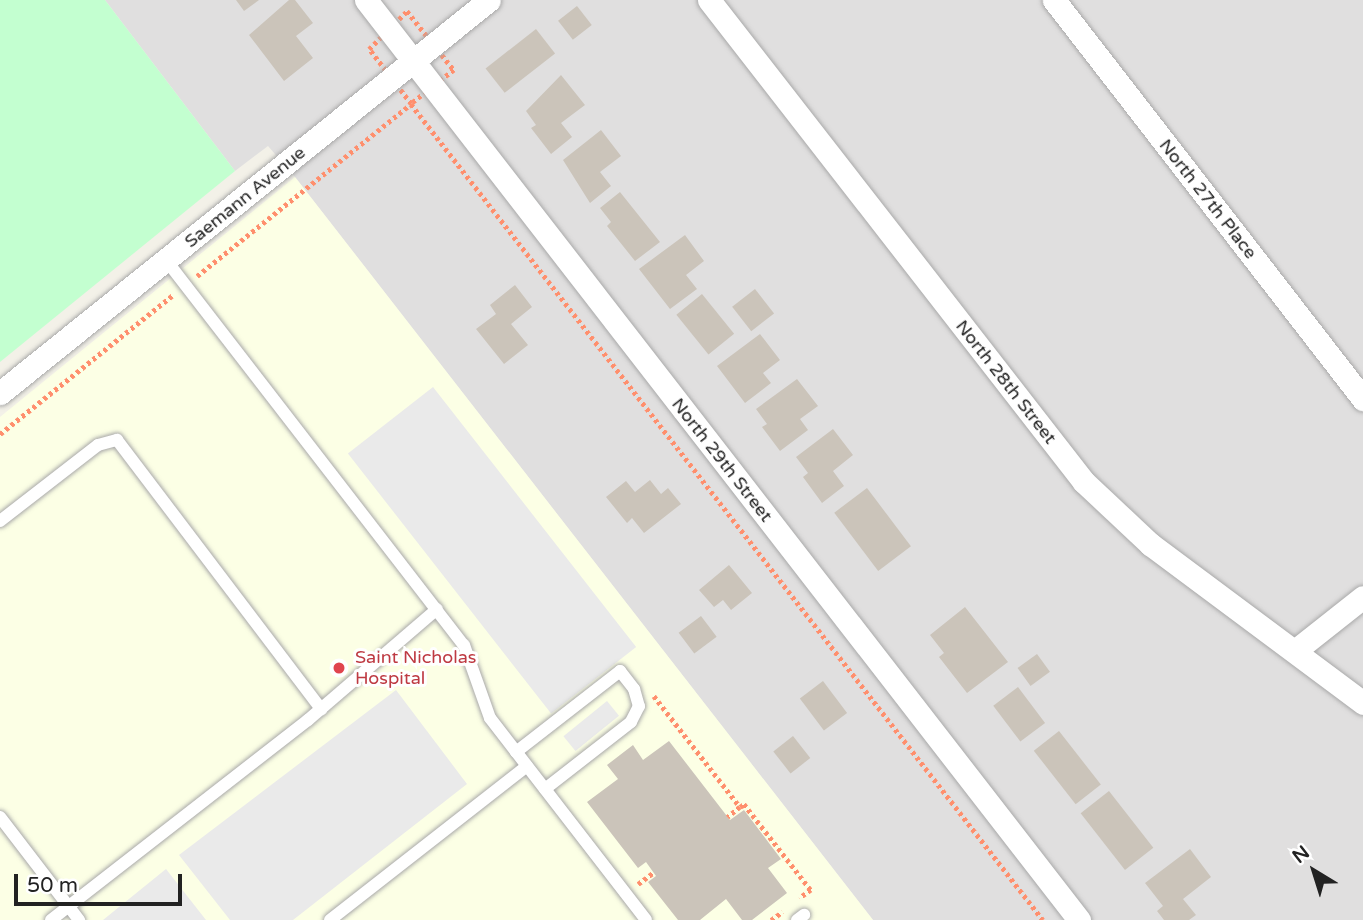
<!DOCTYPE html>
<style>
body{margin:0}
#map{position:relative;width:1363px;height:920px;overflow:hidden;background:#f3f1e8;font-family:"Varela Round",sans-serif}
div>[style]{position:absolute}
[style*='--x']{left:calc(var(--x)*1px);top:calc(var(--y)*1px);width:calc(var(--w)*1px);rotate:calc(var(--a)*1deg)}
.residential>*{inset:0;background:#e0dfdf}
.education>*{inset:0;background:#fcffe5}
.park>*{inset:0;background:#c3ffd0}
.parking>*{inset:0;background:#eaeaea;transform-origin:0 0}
.building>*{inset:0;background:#cbc4ba;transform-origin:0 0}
.path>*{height:4.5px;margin-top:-2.25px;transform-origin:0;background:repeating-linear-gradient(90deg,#ff8f6d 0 3.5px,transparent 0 7px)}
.roads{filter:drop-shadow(0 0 2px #a9a9a9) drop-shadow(0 0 2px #a9a9a9)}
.lane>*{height:12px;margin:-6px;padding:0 6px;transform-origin:6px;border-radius:6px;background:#fff}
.street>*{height:23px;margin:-11.5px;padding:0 11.5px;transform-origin:11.5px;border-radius:11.5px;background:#fff}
.dots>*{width:19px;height:19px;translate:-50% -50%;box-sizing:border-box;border:4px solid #fff;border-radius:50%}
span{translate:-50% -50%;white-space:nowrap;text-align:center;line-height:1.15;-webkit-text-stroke:6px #fff;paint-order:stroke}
.street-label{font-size:18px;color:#222}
.health-label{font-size:18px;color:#be3a42}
.left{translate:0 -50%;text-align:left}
.north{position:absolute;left:1279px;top:836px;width:70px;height:70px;-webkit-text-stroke:5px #fff;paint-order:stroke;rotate:322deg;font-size:19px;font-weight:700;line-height:28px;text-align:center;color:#222}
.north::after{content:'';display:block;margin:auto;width:24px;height:32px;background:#222;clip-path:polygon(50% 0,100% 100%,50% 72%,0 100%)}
.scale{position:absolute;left:14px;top:874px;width:168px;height:32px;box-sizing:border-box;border:4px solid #222;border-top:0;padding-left:9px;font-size:21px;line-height:24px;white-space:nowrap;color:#222;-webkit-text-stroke:5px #fff;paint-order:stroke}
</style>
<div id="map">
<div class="residential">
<div style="clip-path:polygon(105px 0,1363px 0,1363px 920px,873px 920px,295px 177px,268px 146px,235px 171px)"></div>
</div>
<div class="education">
<div style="clip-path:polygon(295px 177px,873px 920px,0 920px,0 417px)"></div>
</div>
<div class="park">
<div style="clip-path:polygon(0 0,105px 0,235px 171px,0 362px)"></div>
</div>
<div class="parking">
<div style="left:433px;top:387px;width:330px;height:108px;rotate:52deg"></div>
<div style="clip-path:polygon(396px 690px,467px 784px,293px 920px,230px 920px,179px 855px)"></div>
<div style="left:607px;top:701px;width:19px;height:56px;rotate:51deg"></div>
<div style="clip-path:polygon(166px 869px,206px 920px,103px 920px)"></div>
</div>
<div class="building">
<div style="clip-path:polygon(236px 0,259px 0,244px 11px)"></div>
<div style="clip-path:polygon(289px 0,295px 0,313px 23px,296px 36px,313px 58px,284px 81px,249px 35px)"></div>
<div style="left:577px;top:6px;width:24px;height:24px;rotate:52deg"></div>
<div style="left:536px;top:29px;width:31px;height:64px;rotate:52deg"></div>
<div style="clip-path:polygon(561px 75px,585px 105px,561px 123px,572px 137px,551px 154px,531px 128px,536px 125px,526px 111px)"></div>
<div style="clip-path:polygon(601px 130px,621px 156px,600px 172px,611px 186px,590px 203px,563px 160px)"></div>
<div style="clip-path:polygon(620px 192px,660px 242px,635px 261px,607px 226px,611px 222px,600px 208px)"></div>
<div style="clip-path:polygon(685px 235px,704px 261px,686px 275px,697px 289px,670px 309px,639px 269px)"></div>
<div style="clip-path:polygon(515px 285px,532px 307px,511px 324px,528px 345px,504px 364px,476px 329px,496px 314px,490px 305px)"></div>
<div style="left:755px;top:289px;width:31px;height:29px;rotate:52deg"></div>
<div style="left:702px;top:294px;width:51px;height:33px;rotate:51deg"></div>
<div style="clip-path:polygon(760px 334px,780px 360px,763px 373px,771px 383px,745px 403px,717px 366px)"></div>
<div style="clip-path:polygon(797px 379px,818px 406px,800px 419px,808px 430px,780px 451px,762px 427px,767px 424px,756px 409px)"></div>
<div style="clip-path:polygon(833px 429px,853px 455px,833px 471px,844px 486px,822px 503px,803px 477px,808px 473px,796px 457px)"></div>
<div style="clip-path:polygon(650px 480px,661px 494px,668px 488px,681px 504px,644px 533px,632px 518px,627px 523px,606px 497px,626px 481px,635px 492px)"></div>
<div style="left:867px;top:488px;width:73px;height:41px;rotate:53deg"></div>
<div style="clip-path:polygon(729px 565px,752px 593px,731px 610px,723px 600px,714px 607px,699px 590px)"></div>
<div style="clip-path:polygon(965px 607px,1008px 662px,967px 693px,939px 657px,944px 653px,930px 635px)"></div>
<div style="left:701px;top:616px;width:26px;height:28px;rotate:53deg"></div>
<div style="left:1037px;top:654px;width:22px;height:24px;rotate:54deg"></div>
<div style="left:823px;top:681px;width:40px;height:29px;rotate:53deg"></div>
<div style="left:1018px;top:687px;width:45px;height:31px;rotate:53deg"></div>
<div style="left:1059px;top:731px;width:68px;height:32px;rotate:52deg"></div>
<div style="left:793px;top:736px;width:28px;height:25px;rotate:52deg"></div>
<div style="clip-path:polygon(669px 741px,730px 820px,744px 810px,781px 859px,768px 868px,787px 893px,752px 920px,742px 920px,726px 899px,700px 920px,678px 920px,648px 882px,656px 876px,646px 862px,638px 868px,587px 802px,618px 779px,607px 765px,633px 745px,643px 760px)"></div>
<div style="left:1109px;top:791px;width:72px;height:36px;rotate:52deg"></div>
<div style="clip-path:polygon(1190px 849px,1211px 877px,1183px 899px,1196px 915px,1189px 920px,1164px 920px,1157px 911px,1163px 906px,1145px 883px)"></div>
</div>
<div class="path">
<div style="--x:407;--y:11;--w:75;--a:51.5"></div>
<div style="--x:454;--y:70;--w:55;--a:141.7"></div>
<div style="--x:411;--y:104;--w:69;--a:-127.4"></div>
<div style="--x:369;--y:49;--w:54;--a:-45"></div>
<div style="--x:197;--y:276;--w:275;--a:-38.8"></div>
<div style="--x:411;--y:104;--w:1032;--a:52.24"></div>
<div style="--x:0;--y:434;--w:223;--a:-38.8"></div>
<div style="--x:654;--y:696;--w:140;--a:52.2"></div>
<div style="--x:740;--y:807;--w:16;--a:140"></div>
<div style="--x:740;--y:807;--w:5;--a:-37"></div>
<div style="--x:744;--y:804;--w:109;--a:52.1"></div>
<div style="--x:811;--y:890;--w:14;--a:144"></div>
<div style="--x:638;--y:884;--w:20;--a:-37"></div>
<div style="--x:771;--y:920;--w:14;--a:-36"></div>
</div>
<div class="roads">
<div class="lane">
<div style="--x:166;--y:260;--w:487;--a:52.3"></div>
<div style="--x:464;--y:645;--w:77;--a:70.4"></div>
<div style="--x:490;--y:718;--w:255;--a:52.3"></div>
<div style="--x:0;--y:521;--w:124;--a:-37.8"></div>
<div style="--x:98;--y:445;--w:20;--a:-15"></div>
<div style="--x:117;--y:440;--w:338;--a:52.8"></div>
<div style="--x:516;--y:752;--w:132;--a:-37.9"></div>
<div style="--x:620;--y:671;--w:23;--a:52"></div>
<div style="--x:634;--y:689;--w:18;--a:74"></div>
<div style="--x:639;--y:706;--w:18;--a:117"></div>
<div style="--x:631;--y:722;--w:109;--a:142.1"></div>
<div style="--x:0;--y:817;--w:130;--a:52.5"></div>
<div style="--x:51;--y:920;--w:326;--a:-37.9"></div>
<div style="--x:308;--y:720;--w:170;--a:-40.7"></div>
<div style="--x:330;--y:920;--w:250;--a:-38"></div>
<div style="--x:797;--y:920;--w:9;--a:-36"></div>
</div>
<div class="street">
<div style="--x:366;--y:0;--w:1164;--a:52.22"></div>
<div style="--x:709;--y:0;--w:611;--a:52.12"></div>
<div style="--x:1084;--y:482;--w:91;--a:43.2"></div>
<div style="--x:1150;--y:544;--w:266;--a:36.7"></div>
<div style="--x:1054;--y:0;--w:505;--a:52.24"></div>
<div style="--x:0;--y:393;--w:627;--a:-38.79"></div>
<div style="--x:1296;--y:650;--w:85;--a:-38.3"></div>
</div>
</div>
<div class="dots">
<div style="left:339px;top:668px;background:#e0444e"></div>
</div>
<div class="street-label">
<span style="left:245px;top:197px;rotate:-39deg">Saemann Avenue</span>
<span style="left:1208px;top:199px;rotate:52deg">North 27th Place</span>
<span style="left:1006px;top:382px;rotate:52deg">North 28th Street</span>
<span style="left:722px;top:460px;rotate:52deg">North 29th Street</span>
</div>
<div class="health-label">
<span class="left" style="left:355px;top:668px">Saint Nicholas<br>Hospital</span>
</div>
<div class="north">N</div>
<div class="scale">50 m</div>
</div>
